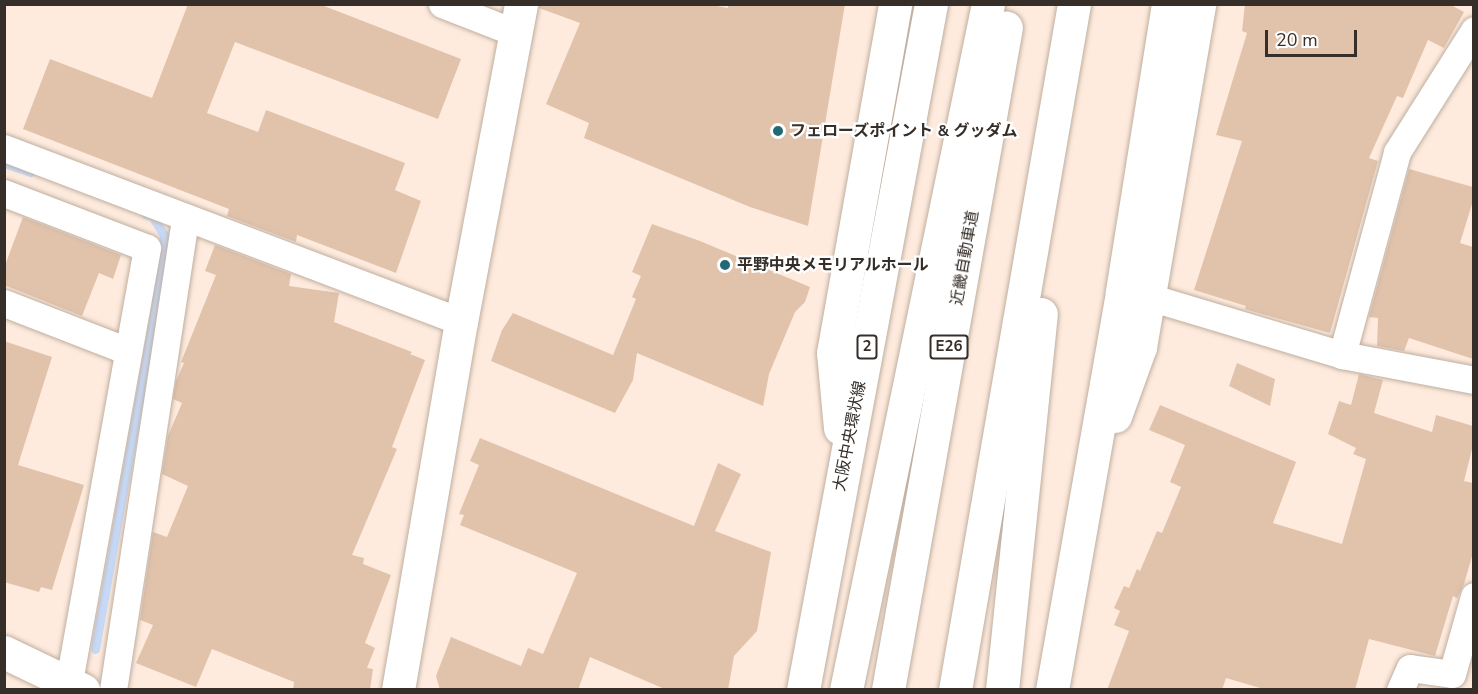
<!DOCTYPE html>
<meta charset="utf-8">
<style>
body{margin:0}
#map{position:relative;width:1478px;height:694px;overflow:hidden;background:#feebdd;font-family:"Nunito Sans","Noto Sans JP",sans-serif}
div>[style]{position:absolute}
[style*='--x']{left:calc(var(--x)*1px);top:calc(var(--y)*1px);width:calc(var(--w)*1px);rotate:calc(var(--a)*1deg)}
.stream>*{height:9px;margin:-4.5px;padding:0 4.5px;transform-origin:4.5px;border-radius:4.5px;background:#c6d9f7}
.building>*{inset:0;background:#e1c3ac}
.roads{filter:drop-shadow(0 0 2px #bfaea0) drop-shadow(0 0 2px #bfaea0)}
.minor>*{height:27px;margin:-13.5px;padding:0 13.5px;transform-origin:13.5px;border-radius:13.5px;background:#fff}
.tertiary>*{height:33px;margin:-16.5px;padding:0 16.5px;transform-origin:16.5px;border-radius:16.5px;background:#fff}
.primary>*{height:33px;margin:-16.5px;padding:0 16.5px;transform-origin:16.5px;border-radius:16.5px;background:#fff}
.motorway>*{height:33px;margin:-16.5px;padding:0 16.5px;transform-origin:16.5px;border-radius:16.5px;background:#fff}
.dots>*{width:16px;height:16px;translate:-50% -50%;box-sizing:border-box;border:3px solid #fff;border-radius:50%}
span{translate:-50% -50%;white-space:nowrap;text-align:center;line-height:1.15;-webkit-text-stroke:4.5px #fff;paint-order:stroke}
.shield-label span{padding:2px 4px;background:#fff;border:2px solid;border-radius:4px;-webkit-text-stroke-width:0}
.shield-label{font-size:15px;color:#352e29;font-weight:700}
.poi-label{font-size:16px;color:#352e29;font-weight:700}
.left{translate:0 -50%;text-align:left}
.street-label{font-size:16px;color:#352e29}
.frame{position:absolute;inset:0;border:6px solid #352e29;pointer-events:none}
.scale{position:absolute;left:1265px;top:30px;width:92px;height:27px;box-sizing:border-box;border:3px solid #352e29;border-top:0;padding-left:8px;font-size:18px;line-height:21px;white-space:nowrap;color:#352e29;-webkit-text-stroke:4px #fff;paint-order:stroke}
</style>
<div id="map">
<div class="stream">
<div style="--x:4;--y:163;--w:28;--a:19"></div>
<div style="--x:95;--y:649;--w:346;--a:-80"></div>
<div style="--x:155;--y:308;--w:74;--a:-83"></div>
<div style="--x:164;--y:235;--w:22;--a:-122"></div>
<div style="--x:152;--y:216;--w:7;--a:-164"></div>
</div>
<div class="building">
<div style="clip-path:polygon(188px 4px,319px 4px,461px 59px,438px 119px,235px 42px,207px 113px,258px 132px,266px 110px,405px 163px,395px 190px,421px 201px,396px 273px,297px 235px,296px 242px,227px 216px,229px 209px,23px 129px,50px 59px,152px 98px)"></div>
<div style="clip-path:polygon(539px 4px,706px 4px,728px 8px,728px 4px,845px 4px,808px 226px,750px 207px,584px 138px,589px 123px,546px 104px,580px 23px,539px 8px)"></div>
<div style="clip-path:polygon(1245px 4px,1449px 4px,1464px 12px,1444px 48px,1428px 40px,1403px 98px,1397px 96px,1369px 158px,1378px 161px,1330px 333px,1255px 312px,1245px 309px,1246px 306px,1194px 290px,1242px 141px,1216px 135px,1247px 33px,1242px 31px)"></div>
<div style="clip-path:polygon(1409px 169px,1473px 187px,1473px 201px,1460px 243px,1473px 247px,1473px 359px,1409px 338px,1404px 351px,1377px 346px,1378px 318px,1369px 317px)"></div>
<div style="clip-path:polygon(23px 217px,121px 255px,113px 279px,99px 273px,82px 316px,4px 285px,4px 268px)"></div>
<div style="clip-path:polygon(652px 224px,700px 241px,810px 287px,805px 302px,795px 312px,769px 374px,763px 406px,637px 353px,633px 380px,615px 413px,491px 361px,502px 330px,513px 313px,613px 355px,636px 299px,632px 297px,641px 276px,632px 272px)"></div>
<div style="clip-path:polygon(215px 245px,291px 274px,289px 286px,339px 293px,334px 322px,412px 352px,410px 354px,425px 360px,392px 447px,397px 449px,352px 555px,364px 558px,363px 564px,391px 575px,365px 643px,375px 648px,367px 668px,373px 669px,370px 690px,293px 690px,294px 682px,212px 649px,196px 687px,136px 663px,153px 625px,140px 620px,153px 532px,167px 537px,188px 486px,162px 474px,168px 436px,182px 403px,173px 399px,176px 381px,184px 363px,181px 362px,216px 275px,205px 271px)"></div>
<div style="clip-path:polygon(4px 341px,52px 357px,18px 465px,84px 485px,52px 590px,41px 587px,39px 592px,4px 582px)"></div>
<div style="clip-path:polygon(1237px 363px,1275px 379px,1270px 406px,1229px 386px)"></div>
<div style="clip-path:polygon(1359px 374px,1383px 380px,1374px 413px,1432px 432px,1436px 415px,1473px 426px,1473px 445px,1464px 481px,1473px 483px,1473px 553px,1464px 584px,1457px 598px,1453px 596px,1435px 656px,1369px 639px,1355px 690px,1267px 690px,1226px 678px,1222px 690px,1107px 690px,1129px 631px,1114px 625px,1120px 611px,1114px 608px,1124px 586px,1129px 588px,1137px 569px,1140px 571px,1157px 531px,1162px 533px,1181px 487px,1170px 482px,1185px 445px,1149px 430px,1160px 405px,1296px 462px,1273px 523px,1342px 544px,1366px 459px,1353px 454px,1356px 448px,1328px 434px,1339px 401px,1351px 405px)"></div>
<div style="clip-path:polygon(480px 438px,694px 526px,718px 463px,741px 474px,715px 531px,771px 552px,757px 631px,734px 656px,728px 690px,667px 690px,590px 657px,578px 690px,440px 690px,436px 676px,451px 637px,521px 666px,528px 648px,543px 654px,577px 573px,460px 525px,464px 515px,459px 514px,479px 465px,470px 461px)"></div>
</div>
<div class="roads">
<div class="minor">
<div style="--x:442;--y:4;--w:79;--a:21.4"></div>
<div style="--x:4;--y:148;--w:489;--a:20.8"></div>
<div style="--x:4;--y:193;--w:153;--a:21"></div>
<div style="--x:147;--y:248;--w:442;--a:100.2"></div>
<div style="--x:1149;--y:297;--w:202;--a:16.7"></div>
<div style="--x:1342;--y:355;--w:134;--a:10.7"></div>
<div style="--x:4;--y:303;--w:133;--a:21.2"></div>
<div style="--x:1342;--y:355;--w:210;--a:-74.8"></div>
<div style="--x:1397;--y:152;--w:144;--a:-57.7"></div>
<div style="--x:113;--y:690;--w:478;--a:-81.3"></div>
<div style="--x:1400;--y:690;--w:24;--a:-66"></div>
<div style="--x:1410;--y:668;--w:42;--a:8.1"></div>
<div style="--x:1452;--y:674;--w:81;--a:-74.2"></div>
</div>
<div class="tertiary">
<div style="--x:4;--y:652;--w:88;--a:25.7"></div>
<div style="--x:398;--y:690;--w:373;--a:-80.3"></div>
<div style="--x:461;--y:322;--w:324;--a:-79.3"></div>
</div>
<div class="primary">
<div style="--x:1115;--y:416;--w:73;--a:-70.1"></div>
<div style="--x:1140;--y:347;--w:348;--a:-80.2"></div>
<div style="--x:840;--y:428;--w:75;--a:-95.3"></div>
<div style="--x:833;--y:353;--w:354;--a:-79.9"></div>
<div style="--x:803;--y:690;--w:698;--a:-79.43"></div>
<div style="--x:1052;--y:690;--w:405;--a:-80"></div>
<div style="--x:1122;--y:291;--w:291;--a:-80.9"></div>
</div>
<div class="motorway">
<div style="--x:846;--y:690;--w:701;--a:-78.31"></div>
<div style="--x:888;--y:690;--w:673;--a:-79.91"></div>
<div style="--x:955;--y:690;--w:696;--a:-80.16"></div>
<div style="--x:1002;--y:690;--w:378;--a:-84.1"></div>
</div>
</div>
<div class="dots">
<div style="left:778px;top:131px;background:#216a75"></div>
<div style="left:725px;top:265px;background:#216a75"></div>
</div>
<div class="shield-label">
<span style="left:867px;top:347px">2</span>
<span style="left:949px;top:347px">E26</span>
</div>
<div class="poi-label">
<span class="left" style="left:790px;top:131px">フェローズポイント &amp; グッダム</span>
<span class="left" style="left:737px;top:265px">平野中央メモリアルホール</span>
</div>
<div class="street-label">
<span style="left:965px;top:258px;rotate:-80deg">近畿自動車道</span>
<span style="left:850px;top:436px;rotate:-79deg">大阪中央環状線</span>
</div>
<div class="frame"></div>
<div class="scale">20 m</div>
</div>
